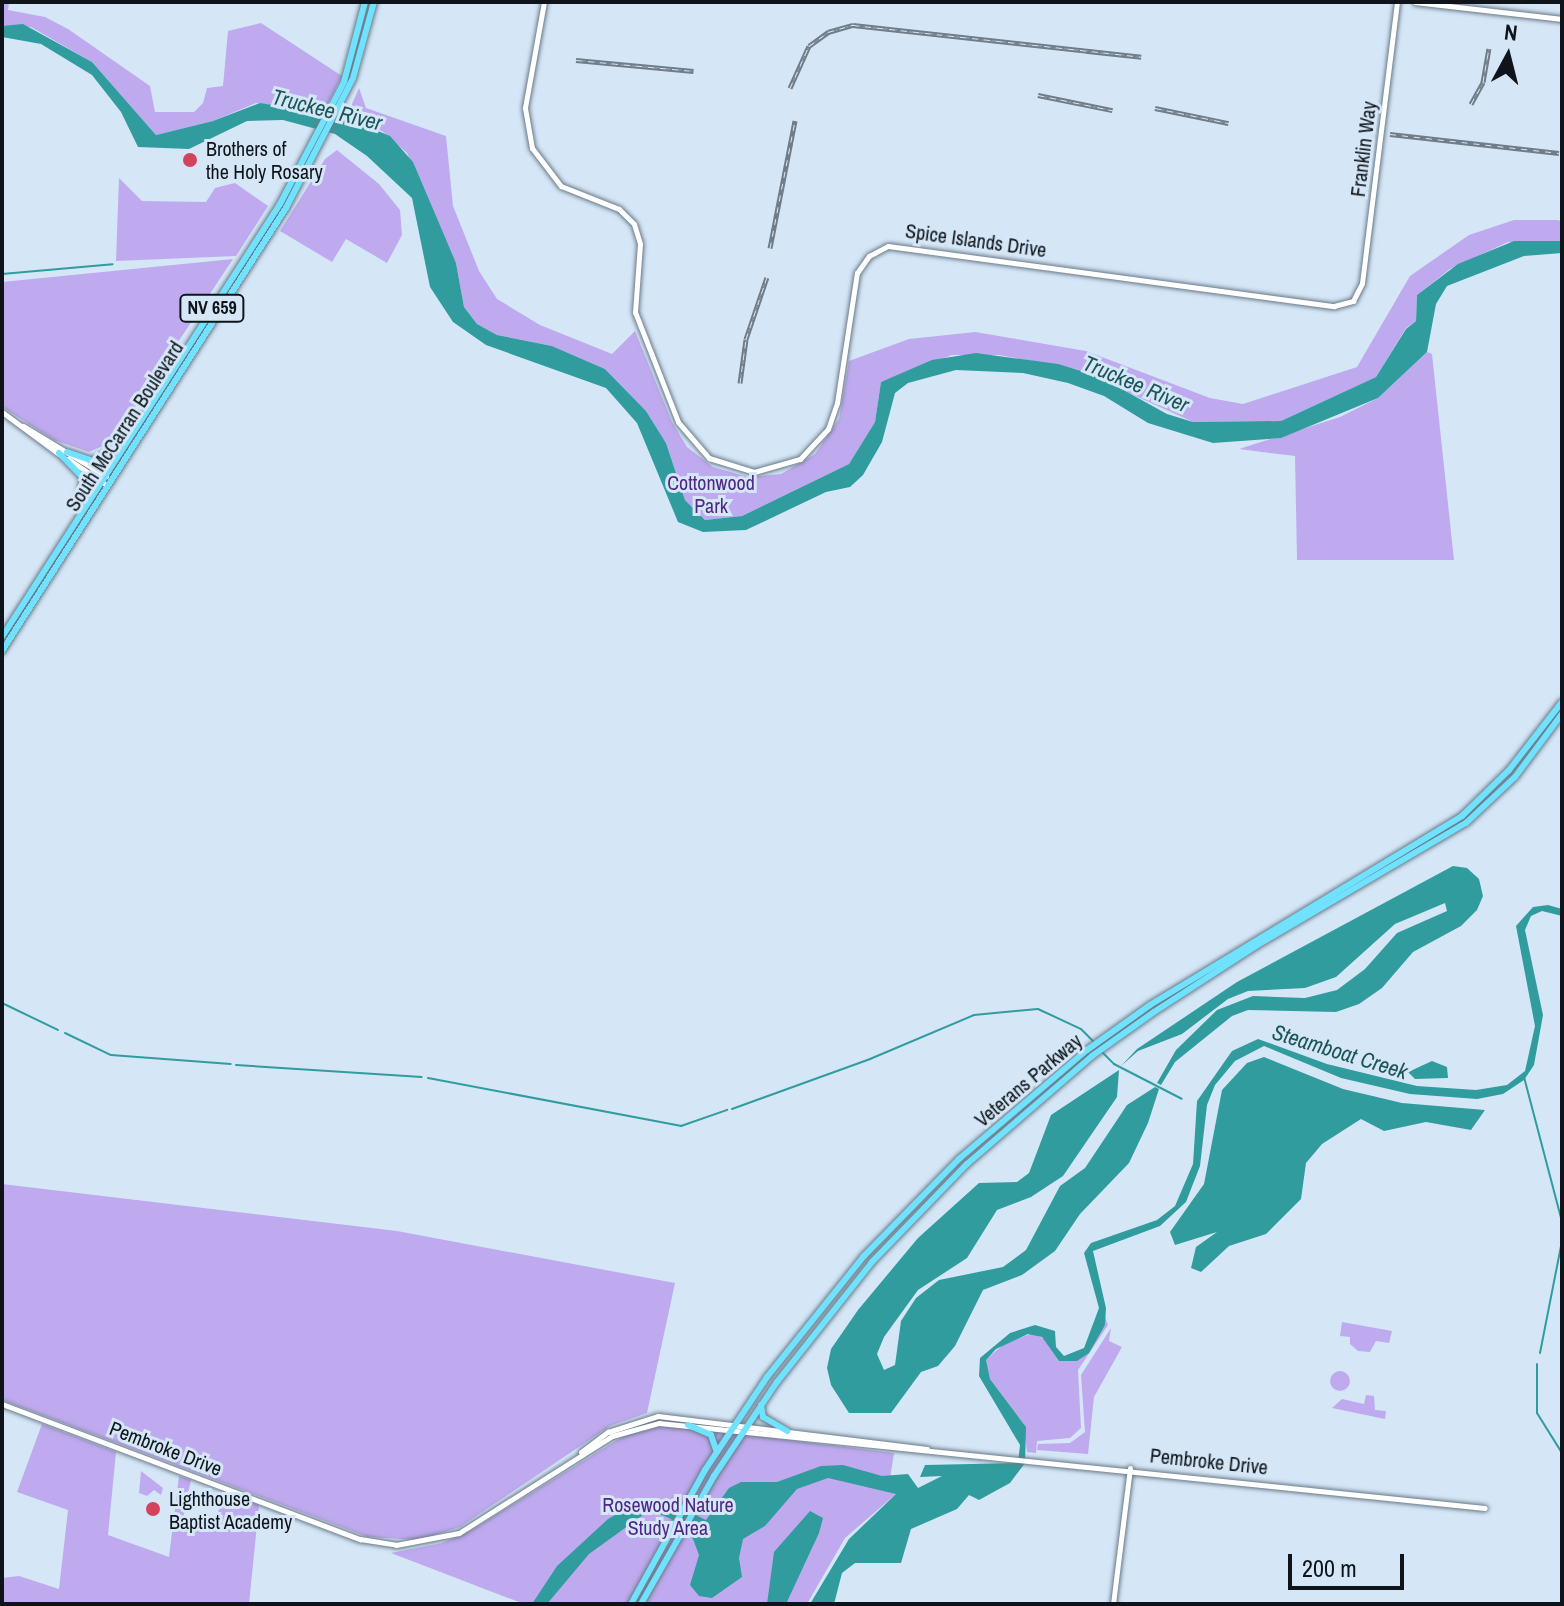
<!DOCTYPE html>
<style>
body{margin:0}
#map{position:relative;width:1564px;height:1606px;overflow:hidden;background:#d5e7f7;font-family:"Archivo Narrow",sans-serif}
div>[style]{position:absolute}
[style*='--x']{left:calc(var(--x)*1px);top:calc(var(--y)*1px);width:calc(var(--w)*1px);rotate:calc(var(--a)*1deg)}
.green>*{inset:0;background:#bfaaef}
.round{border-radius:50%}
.water>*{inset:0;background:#319c9d}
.stream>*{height:2px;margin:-1px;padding:0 1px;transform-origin:1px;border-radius:1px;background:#319c9d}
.roads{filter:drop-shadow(0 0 2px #697987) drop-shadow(0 0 2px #697987)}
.secondary>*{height:5px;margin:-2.5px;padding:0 2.5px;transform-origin:2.5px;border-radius:2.5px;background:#fff}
.primary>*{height:6px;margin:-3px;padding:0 3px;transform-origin:3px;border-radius:3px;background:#71e2fd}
.rail>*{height:5px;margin-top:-2.5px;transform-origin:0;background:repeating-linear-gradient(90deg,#d5e7f7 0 6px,#707c87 0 12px);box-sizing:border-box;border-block:2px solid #707c87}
.dots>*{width:22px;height:22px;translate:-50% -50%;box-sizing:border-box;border:4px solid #d5e7f7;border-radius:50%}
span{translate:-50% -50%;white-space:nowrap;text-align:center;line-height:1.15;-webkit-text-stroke:6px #d5e7f7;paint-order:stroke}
.shield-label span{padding:2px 6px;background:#d5e7f7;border:2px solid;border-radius:6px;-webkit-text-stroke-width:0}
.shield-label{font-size:18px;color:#0e141a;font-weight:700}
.poi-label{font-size:20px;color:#0e141a}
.left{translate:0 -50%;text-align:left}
.street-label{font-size:20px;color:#0e141a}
.park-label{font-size:20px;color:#4f2885}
.water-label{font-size:22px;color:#1b5556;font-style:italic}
.frame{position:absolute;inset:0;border:4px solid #0e141a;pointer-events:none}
.north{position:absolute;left:1468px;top:16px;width:80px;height:80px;-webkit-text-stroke:6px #d5e7f7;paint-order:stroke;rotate:7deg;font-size:22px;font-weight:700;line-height:32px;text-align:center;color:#0e141a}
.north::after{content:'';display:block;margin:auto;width:28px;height:36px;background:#0e141a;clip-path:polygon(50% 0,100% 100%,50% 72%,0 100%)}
.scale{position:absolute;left:1288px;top:1554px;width:116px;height:36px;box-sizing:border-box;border:4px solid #0e141a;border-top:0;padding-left:10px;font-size:24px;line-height:28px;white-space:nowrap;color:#0e141a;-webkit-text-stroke:6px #d5e7f7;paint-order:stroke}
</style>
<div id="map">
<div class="green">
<div style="clip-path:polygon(2px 2px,9px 2px,8px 10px,45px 17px,68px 29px,150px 86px,155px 112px,194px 112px,203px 103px,207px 88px,223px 86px,228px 31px,261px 23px,342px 76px,323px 112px,256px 103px,213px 121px,156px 135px,92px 62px,31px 27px,2px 26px)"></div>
<div style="clip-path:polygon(359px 88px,366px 108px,446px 136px,453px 206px,479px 271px,497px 299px,540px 325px,612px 354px,635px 331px,672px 422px,687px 447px,713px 467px,748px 477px,781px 474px,815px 454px,839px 419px,849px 361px,909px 339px,975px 332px,1086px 351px,1210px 398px,1243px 404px,1357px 367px,1410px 276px,1469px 235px,1514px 220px,1557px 220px,1562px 221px,1562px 241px,1508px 242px,1450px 269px,1417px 295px,1416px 321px,1406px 328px,1376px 377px,1281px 421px,1193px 422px,1076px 369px,999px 355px,952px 355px,881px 382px,875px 422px,849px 464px,742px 516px,705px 520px,685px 500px,666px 443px,646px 411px,605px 369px,552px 346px,497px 335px,477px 324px,464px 307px,456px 263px,407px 153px,382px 131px,346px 118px)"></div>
<div style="clip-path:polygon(337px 150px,379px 184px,400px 210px,402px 235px,387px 263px,346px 239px,332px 262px,280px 231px,325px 159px)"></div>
<div style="clip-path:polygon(119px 178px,142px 201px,206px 202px,215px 188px,235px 183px,268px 206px,236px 256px,116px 261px)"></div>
<div style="clip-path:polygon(233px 259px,112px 442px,89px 452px,54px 440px,2px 407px,2px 282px)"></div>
<div style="clip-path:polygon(1427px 352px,1432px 354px,1454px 560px,1297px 560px,1295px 456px,1239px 449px,1340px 417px,1378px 398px)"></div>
<div style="clip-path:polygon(2px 1184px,397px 1231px,675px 1283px,647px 1413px,610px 1426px,460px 1527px,419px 1540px,368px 1537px,2px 1400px)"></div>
<div style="clip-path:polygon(1105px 1317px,1108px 1325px,1078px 1370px,1081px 1428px,1070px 1438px,1037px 1441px,1036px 1453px,1027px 1452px,1023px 1423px,990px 1379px,985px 1360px,1004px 1344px,1033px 1333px,1044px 1339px,1059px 1361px,1077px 1361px)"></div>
<div style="clip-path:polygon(1342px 1322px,1392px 1331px,1389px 1343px,1376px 1341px,1370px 1352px,1358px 1351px,1350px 1344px,1350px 1337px,1340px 1336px)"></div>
<div style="clip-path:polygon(1111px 1328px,1109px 1341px,1122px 1347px,1094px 1397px,1088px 1454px,1037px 1450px,1038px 1444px,1070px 1443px,1085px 1432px,1081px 1375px)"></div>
<div class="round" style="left:1330px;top:1371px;width:20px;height:20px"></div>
<div style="clip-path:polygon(1366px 1395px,1374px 1396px,1375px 1410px,1386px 1411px,1385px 1419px,1332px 1408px,1342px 1399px,1364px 1404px)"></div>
<div style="clip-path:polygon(42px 1424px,116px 1452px,108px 1535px,169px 1557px,179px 1476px,191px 1480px,183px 1519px,215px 1527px,223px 1491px,259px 1505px,249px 1604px,2px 1604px,2px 1578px,19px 1576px,59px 1589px,68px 1510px,17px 1492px)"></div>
<div style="clip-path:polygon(666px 1425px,894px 1453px,890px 1479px,896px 1494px,845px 1538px,807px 1604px,524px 1604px,391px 1553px,442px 1543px,470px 1531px,635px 1429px)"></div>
<div style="clip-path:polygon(141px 1471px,163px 1488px,161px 1495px,154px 1490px,147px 1496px,139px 1493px)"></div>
</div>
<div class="water">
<div style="clip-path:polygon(23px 24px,92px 62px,156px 135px,213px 121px,260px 103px,342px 116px,390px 136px,413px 162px,456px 263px,464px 307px,477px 324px,497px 335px,552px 346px,605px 369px,646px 411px,666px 443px,685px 500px,705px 520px,742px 516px,849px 464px,875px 422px,881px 382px,932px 360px,976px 353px,1058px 364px,1098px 376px,1167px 414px,1193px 422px,1281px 421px,1376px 377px,1406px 329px,1416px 321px,1417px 295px,1458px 264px,1514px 241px,1562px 241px,1562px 253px,1524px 256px,1447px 286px,1436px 304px,1427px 352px,1378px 398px,1281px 438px,1213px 443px,1148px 423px,1104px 396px,1068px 383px,1023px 373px,956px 370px,908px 383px,895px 393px,882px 442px,863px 475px,850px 487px,826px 492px,746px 530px,703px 532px,678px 522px,637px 423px,606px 388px,486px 345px,453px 322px,430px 287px,412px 198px,367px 156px,335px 134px,283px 120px,247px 121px,189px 149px,138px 147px,121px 112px,92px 75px,41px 44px,2px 37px,2px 26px)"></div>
<div style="clip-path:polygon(1453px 866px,1467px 868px,1479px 879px,1483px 896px,1477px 910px,1461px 926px,1413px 952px,1382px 988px,1359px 1004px,1336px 1012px,1248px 1010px,1232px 1016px,1175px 1062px,1161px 1085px,1157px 1083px,1176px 1050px,1217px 1010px,1253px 996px,1305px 998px,1337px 990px,1365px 969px,1397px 933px,1447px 911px,1445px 903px,1395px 924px,1336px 977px,1305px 988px,1248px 991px,1228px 999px,1182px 1034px,1138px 1051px,1121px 1066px,1137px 1049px,1237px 982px)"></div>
<div style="clip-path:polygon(1548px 905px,1562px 909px,1562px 916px,1542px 911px,1531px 916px,1525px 930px,1543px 1015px,1534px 1065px,1524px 1080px,1503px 1094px,1477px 1099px,1410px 1094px,1341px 1078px,1264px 1046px,1235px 1061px,1215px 1085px,1207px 1105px,1200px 1166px,1186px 1202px,1160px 1226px,1093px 1251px,1106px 1308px,1105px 1325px,1089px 1353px,1077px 1361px,1059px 1361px,1042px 1337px,1028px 1334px,996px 1349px,986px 1360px,990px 1379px,1026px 1427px,1025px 1463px,1010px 1483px,979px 1500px,969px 1495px,957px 1509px,911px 1529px,901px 1563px,855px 1563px,842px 1573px,834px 1604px,810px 1604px,849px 1539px,896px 1494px,828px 1478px,797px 1489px,765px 1526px,743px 1539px,739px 1558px,742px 1577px,712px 1598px,699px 1596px,690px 1585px,699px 1555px,693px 1539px,678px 1522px,650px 1510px,589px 1554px,547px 1604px,532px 1604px,557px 1566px,608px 1519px,640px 1501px,666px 1501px,706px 1520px,729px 1488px,741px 1482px,777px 1482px,821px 1466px,843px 1465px,882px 1476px,908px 1474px,918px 1488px,942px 1476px,920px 1477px,925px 1465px,1018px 1463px,1020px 1445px,979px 1376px,980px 1358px,1010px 1333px,1035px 1325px,1055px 1331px,1056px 1347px,1064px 1356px,1084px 1348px,1099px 1308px,1084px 1253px,1091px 1243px,1157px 1220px,1175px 1206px,1193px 1164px,1197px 1101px,1232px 1051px,1258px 1039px,1327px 1064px,1417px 1086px,1476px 1090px,1507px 1085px,1525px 1071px,1535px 1026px,1516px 926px,1533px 907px)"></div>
<div style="clip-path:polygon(1264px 1057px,1343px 1089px,1402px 1103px,1485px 1110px,1471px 1130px,1426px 1122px,1384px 1131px,1361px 1119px,1322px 1144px,1306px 1163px,1301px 1199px,1266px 1234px,1229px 1246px,1201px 1272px,1191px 1268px,1196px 1247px,1217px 1232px,1175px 1245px,1170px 1232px,1204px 1184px,1222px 1090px,1247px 1063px)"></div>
<div style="clip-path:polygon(1432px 1061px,1447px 1067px,1448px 1078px,1415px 1079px,1408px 1072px)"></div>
<div style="clip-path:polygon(1119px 1070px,1117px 1097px,1063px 1176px,1031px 1197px,997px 1210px,967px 1258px,918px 1290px,884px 1337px,877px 1354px,884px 1370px,895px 1365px,901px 1321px,916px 1298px,939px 1280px,1003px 1267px,1026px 1250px,1060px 1186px,1085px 1168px,1127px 1105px,1155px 1087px,1159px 1089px,1148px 1123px,1129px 1163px,1080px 1214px,1055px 1251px,1022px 1275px,983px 1290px,955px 1346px,938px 1366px,921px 1372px,891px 1413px,849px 1413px,831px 1385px,827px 1368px,831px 1349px,858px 1310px,918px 1238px,979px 1183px,1017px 1182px,1029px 1173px,1051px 1115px)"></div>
<div style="clip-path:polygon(810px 1511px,823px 1518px,819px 1533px,786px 1604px,767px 1604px,774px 1552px)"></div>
</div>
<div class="stream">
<div style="--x:2;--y:274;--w:111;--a:-5.1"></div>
<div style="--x:2;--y:1003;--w:62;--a:25.7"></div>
<div style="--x:65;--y:1033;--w:51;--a:25.6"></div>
<div style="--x:111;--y:1055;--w:120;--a:4.3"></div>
<div style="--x:1100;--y:1050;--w:20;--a:45"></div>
<div style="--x:1114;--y:1064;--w:76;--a:27.2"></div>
<div style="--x:236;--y:1065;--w:186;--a:3.7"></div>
<div style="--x:1524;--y:1077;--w:150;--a:75.3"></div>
<div style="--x:428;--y:1078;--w:258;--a:10.7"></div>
<div style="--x:681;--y:1126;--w:49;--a:-19.2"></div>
<div style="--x:732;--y:1109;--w:147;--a:-19.9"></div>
<div style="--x:870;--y:1059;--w:113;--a:-22.9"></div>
<div style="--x:974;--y:1015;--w:64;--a:-5.4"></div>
<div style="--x:1038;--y:1009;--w:47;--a:24.9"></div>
<div style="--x:1081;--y:1029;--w:18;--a:45"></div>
<div style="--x:1540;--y:1353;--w:114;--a:-78.9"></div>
<div style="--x:1537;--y:1364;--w:49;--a:90"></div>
<div style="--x:1537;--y:1413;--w:47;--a:58"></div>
</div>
<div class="roads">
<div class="secondary">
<div style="--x:544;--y:2;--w:108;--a:100.2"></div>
<div style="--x:525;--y:108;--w:41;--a:80.1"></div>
<div style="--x:532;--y:148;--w:48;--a:52.7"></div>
<div style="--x:561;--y:186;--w:62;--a:21.6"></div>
<div style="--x:619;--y:209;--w:21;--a:45"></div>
<div style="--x:634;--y:224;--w:21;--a:73"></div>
<div style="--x:640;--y:244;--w:68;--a:94.2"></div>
<div style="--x:635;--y:312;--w:118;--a:68.6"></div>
<div style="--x:678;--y:422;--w:48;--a:49.3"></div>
<div style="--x:709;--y:458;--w:47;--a:17.3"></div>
<div style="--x:754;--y:472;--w:48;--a:-15.8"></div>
<div style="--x:800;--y:459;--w:41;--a:-47"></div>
<div style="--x:828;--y:429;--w:28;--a:-71"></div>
<div style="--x:837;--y:403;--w:132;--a:-81.3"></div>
<div style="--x:857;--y:273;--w:21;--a:-55"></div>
<div style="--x:869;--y:256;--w:21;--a:-28"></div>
<div style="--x:888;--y:246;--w:450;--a:7.7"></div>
<div style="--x:1334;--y:306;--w:20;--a:-15"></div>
<div style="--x:1353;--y:301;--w:20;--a:-63"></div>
<div style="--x:1362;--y:283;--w:283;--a:-82.9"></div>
<div style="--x:1415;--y:2;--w:148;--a:6.6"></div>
<div style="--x:2;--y:412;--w:71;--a:36.4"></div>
<div style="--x:23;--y:426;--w:97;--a:31.1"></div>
<div style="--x:68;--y:459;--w:45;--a:34"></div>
<div style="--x:2;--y:1404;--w:383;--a:20.7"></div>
<div style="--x:360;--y:1539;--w:36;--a:9"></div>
<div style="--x:396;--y:1545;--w:64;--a:-10.8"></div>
<div style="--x:459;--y:1533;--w:181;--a:-32.4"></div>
<div style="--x:612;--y:1436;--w:49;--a:-15.5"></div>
<div style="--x:659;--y:1423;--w:830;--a:5.88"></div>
<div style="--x:581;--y:1452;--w:34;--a:-37"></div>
<div style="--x:608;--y:1432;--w:52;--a:-17.7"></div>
<div style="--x:658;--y:1416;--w:271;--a:7"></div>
<div style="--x:1113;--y:1604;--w:137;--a:-82.9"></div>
</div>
<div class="primary">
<div style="--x:67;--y:452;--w:28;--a:19"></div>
<div style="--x:93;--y:461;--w:29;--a:-31"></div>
<div style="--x:59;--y:453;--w:35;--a:46"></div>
<div style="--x:83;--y:478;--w:28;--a:98"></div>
<div style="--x:2;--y:637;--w:515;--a:-57.3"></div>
<div style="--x:280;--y:204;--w:138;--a:-62.3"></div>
<div style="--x:344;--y:82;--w:83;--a:-75.3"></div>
<div style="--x:2;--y:651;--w:526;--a:-57.34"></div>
<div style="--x:286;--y:208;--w:146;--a:-62.7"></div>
<div style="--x:353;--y:78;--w:79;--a:-74.6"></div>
<div style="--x:761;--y:1405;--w:12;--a:81"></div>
<div style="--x:763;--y:1417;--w:28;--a:30"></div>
<div style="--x:688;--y:1425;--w:25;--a:23"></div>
<div style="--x:711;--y:1435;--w:18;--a:71"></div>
<div style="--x:631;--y:1604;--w:153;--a:-61.1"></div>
<div style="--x:705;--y:1470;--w:112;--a:-56.3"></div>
<div style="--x:767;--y:1377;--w:155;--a:-51.3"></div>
<div style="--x:864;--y:1256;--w:137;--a:-45.6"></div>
<div style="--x:960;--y:1158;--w:167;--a:-40.4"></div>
<div style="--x:1087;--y:1050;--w:77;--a:-35.5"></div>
<div style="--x:1150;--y:1005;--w:365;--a:-31.2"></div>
<div style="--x:1462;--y:816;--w:66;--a:-44.4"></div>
<div style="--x:1509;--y:770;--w:86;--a:-52.1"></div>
<div style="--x:641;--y:1604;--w:147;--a:-60.3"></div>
<div style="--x:714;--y:1476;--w:113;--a:-56.2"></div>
<div style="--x:777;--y:1382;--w:153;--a:-51.6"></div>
<div style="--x:872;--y:1262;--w:136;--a:-45.9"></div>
<div style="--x:967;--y:1164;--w:165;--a:-40.8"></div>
<div style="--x:1092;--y:1056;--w:76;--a:-35.4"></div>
<div style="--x:1154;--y:1012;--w:121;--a:-32.9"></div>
<div style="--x:1256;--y:946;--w:243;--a:-30.4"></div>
<div style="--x:1466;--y:823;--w:67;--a:-43.2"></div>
<div style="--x:1515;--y:777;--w:79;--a:-53.3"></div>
</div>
</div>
<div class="rail">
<div style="--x:576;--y:60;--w:118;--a:5.4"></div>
<div style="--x:790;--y:88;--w:46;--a:-65.7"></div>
<div style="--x:809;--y:46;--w:24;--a:-36"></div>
<div style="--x:828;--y:32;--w:26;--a:-16"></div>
<div style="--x:853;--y:25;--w:290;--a:6.3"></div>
<div style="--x:1038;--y:95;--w:76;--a:11.5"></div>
<div style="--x:1471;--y:104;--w:25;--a:-61"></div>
<div style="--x:1483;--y:82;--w:34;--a:-80"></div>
<div style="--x:1155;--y:108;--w:75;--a:11.6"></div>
<div style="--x:1390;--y:134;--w:170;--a:6.4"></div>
<div style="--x:770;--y:248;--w:130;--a:-78.9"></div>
<div style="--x:740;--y:383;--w:44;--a:-82.2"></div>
<div style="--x:746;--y:339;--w:65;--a:-71.3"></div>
</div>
<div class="dots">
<div style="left:190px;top:160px;background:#d3435b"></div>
<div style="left:153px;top:1509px;background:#d3435b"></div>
</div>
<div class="shield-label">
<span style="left:212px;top:308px">NV 659</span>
</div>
<div class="poi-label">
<span class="left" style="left:206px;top:160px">Brothers of<br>the Holy Rosary</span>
<span class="left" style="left:169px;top:1510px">Lighthouse<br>Baptist Academy</span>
</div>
<div class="street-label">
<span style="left:1363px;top:149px;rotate:-83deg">Franklin Way</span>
<span style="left:976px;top:240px;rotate:8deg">Spice Islands Drive</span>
<span style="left:124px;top:426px;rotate:-57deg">South McCarran Boulevard</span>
<span style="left:1028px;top:1080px;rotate:-40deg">Veterans Parkway</span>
<span style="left:166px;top:1448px;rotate:21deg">Pembroke Drive</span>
<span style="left:1209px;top:1461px;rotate:6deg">Pembroke Drive</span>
</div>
<div class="park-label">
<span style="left:711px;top:494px">Cottonwood<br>Park</span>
<span style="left:668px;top:1516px">Rosewood Nature<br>Study Area</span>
</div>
<div class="water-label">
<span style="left:327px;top:110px;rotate:14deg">Truckee River</span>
<span style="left:1136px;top:384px;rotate:23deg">Truckee River</span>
<span style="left:1340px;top:1052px;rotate:17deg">Steamboat Creek</span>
</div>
<div class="frame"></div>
<div class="north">N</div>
<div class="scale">200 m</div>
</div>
